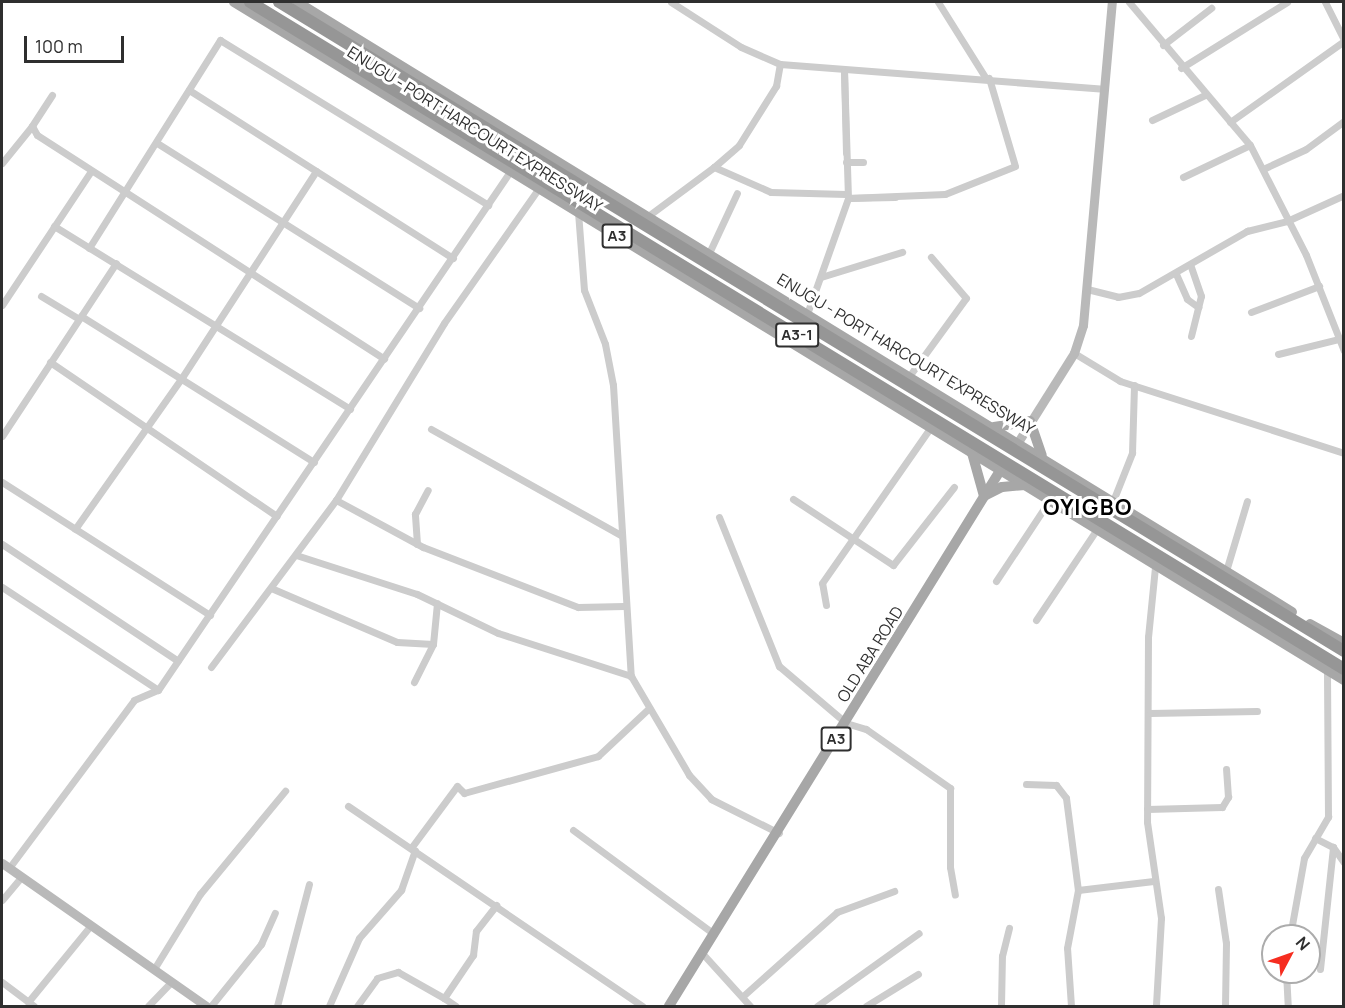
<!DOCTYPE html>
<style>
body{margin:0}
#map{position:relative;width:1345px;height:1008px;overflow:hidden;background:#fff;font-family:Manrope,sans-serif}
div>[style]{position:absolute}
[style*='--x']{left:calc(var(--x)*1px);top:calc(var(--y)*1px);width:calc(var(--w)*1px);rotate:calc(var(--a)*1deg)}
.street>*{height:7px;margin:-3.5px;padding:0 3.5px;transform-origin:3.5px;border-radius:3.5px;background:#ccc}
.secondary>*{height:9px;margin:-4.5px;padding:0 4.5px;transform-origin:4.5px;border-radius:4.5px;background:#b9b9b9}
.primary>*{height:10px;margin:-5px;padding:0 5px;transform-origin:5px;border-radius:5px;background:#a7a7a7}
.highway>*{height:12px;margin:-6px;padding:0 6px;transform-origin:6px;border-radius:6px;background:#969696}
span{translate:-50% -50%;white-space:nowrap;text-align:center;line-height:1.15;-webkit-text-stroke:6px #fff;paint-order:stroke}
.shield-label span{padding:2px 4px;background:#fff;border:2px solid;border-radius:4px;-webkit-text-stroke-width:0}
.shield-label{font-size:15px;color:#2f2f2f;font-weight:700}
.street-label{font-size:16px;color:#2f2f2f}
.district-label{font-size:22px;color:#000;font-weight:700;letter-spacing:1.5px}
.frame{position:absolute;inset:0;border:3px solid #2f2f2f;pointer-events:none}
.north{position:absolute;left:1261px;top:924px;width:60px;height:60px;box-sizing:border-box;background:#fff;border:2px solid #acacac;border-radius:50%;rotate:49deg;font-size:16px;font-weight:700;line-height:24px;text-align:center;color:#2f2f2f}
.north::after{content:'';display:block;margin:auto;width:21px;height:27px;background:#f62d20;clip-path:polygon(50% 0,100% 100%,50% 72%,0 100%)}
.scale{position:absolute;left:24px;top:36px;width:100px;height:27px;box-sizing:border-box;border:3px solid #2f2f2f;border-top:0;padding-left:8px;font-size:18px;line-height:21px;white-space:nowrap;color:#2f2f2f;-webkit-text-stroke:4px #fff;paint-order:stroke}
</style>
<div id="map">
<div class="street">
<div style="--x:671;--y:2;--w:83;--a:32.7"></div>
<div style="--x:741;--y:47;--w:43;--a:23.6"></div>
<div style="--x:780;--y:64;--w:324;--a:4.4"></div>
<div style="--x:938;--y:2;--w:89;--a:57.9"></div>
<div style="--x:1129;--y:2;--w:187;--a:49.8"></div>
<div style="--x:1250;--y:145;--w:123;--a:63"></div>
<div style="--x:1306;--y:255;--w:103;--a:68.4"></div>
<div style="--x:1325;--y:2;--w:42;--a:63.4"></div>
<div style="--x:1163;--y:45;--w:61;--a:-37.6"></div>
<div style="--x:1181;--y:68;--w:125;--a:-31.9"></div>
<div style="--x:189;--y:90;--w:313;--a:32.5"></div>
<div style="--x:52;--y:95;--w:37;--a:123"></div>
<div style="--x:32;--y:126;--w:10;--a:61"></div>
<div style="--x:37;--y:135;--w:413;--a:32.8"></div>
<div style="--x:1152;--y:120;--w:59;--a:-25.3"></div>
<div style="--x:1230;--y:122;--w:140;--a:-35.4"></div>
<div style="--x:157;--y:143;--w:310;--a:32.2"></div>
<div style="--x:846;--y:162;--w:17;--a:0"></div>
<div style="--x:2;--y:163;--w:48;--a:-51"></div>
<div style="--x:714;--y:167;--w:33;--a:-41"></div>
<div style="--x:739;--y:145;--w:70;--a:-57.9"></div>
<div style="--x:776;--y:86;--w:22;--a:-80"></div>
<div style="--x:1263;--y:169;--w:47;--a:-24.9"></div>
<div style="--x:1306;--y:149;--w:47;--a:-36.4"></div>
<div style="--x:1183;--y:177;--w:74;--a:-25.5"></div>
<div style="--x:895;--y:197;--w:47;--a:178.8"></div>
<div style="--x:848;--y:198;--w:97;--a:-2.4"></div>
<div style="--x:945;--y:194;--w:75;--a:-21.8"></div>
<div style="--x:1015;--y:166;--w:92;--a:-106.5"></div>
<div style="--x:578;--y:212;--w:78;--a:85.6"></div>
<div style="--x:584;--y:290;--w:58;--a:68.7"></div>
<div style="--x:605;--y:344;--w:42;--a:79"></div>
<div style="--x:613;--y:385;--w:292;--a:86.5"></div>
<div style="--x:631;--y:676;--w:115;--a:59.6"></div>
<div style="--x:689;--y:775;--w:33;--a:47"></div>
<div style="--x:711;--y:799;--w:76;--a:26.6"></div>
<div style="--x:648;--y:216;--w:82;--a:-36.6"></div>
<div style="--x:714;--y:167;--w:62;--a:23.7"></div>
<div style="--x:771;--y:192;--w:75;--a:1.5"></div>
<div style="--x:54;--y:226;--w:348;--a:31.7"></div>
<div style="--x:89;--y:248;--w:246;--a:-57.8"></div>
<div style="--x:220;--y:40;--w:315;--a:31.6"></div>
<div style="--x:709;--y:253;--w:66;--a:-65"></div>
<div style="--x:1176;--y:274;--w:27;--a:66"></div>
<div style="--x:1187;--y:299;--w:14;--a:36"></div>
<div style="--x:821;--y:277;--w:85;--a:-17.2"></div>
<div style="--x:1087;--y:289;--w:32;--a:14"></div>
<div style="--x:1118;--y:297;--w:21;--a:-11"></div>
<div style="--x:1139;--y:293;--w:125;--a:-29.9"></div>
<div style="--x:1247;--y:231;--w:41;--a:-14"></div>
<div style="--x:1287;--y:221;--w:63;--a:-24.5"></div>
<div style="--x:41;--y:296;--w:44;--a:31.2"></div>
<div style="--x:2;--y:305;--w:161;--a:-56.4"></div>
<div style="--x:1251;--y:312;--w:73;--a:-20.9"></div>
<div style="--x:807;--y:314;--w:123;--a:-70.5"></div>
<div style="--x:848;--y:198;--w:127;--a:-91.8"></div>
<div style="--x:844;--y:71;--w:82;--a:88.6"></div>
<div style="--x:81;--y:316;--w:275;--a:32.1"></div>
<div style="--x:1191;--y:336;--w:41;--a:-76"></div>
<div style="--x:1201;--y:296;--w:31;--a:-109"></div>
<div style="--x:1074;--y:353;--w:54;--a:31.3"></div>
<div style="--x:1120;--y:381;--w:235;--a:17.8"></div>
<div style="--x:1278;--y:354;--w:63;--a:-13.8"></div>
<div style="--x:50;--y:362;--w:274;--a:34.2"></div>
<div style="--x:910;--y:375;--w:95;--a:-54"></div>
<div style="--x:966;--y:298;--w:54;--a:-130.5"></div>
<div style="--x:431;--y:429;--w:218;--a:29.2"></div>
<div style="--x:2;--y:436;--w:207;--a:-56.6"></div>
<div style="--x:2;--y:482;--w:247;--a:32.6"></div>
<div style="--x:793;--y:499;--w:120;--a:33.4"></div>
<div style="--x:893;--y:565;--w:99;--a:-52"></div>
<div style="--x:336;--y:500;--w:99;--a:28.4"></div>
<div style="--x:423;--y:547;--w:166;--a:21.2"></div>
<div style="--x:578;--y:607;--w:46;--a:-1.2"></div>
<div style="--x:1113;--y:501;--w:52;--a:-68.4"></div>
<div style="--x:1132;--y:453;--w:68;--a:-88.3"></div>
<div style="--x:719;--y:517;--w:161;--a:68.1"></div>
<div style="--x:779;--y:666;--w:88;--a:40.4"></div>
<div style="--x:846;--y:723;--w:21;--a:17"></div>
<div style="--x:866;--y:729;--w:103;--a:35.1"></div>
<div style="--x:950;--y:788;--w:79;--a:90"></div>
<div style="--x:950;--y:867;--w:28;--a:80"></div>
<div style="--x:75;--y:529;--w:184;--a:-54.8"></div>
<div style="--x:181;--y:379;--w:248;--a:-57"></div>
<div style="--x:2;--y:544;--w:211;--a:33.6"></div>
<div style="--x:417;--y:544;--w:30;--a:-94"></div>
<div style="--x:415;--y:514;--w:27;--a:-62"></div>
<div style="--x:296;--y:555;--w:127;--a:17.9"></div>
<div style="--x:417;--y:594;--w:90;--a:25.7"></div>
<div style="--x:498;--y:633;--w:140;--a:17.9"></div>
<div style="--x:1155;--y:567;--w:70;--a:95.7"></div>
<div style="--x:1148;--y:637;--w:185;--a:90.3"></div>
<div style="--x:1147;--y:822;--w:97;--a:81.7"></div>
<div style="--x:1161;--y:918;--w:88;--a:93.3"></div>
<div style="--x:1226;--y:571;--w:73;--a:-73.3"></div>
<div style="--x:996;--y:581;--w:96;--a:-56.5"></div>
<div style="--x:2;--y:587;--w:187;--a:33.4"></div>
<div style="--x:271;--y:588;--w:137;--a:23.2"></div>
<div style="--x:397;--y:642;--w:36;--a:3"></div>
<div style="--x:433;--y:644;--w:41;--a:-84.4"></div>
<div style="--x:826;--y:605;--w:22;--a:-100"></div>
<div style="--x:822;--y:583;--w:189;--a:-55.1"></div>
<div style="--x:1036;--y:620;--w:110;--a:-56.2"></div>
<div style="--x:211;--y:667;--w:209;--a:-53.2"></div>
<div style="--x:336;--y:500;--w:207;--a:-58.6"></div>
<div style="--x:444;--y:323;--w:165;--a:-54.9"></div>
<div style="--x:414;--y:682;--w:42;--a:-63.4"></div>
<div style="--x:1150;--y:713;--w:107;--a:-1.1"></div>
<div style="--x:1026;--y:784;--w:30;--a:2"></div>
<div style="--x:1056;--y:785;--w:16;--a:52"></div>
<div style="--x:1066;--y:798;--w:93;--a:82.6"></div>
<div style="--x:348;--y:806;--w:356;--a:34.2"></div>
<div style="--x:1147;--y:809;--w:75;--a:-1.5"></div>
<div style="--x:1222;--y:807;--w:12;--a:-59"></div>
<div style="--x:1228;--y:797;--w:28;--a:-94"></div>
<div style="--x:573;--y:830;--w:175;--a:36.4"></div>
<div style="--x:1315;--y:838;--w:20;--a:27"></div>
<div style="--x:1333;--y:847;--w:19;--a:55"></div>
<div style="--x:411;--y:848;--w:77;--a:-53.4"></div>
<div style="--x:457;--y:786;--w:10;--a:45"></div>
<div style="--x:464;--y:793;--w:139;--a:-15.4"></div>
<div style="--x:598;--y:756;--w:69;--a:-43.2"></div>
<div style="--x:9;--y:868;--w:209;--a:-53.3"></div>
<div style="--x:134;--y:700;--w:26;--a:-23"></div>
<div style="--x:158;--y:690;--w:628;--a:-55.83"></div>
<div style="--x:1218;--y:889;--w:55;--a:81.6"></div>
<div style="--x:1226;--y:943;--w:63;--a:90.9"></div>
<div style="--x:2;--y:900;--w:30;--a:-50"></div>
<div style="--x:1290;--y:936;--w:79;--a:-79.8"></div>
<div style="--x:1304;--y:858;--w:48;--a:-59.7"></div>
<div style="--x:1328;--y:817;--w:146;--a:-90.4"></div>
<div style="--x:702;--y:953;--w:72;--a:47.8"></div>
<div style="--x:154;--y:969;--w:88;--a:-58.5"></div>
<div style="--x:200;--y:894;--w:134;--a:-50.5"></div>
<div style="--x:1320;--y:969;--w:123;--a:-83.9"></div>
<div style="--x:1286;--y:972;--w:34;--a:87"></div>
<div style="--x:2;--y:982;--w:40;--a:37"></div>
<div style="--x:743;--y:996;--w:126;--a:-41.8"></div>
<div style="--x:837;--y:912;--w:61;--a:-20.2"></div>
<div style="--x:444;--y:998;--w:14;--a:34"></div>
<div style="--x:28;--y:1002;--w:99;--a:-50.7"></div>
<div style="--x:148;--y:1006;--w:33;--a:-46"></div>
<div style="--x:211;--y:1006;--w:80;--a:-51.1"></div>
<div style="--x:261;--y:944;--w:34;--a:-66"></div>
<div style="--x:277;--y:1006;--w:126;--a:-75.3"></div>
<div style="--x:329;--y:1006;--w:74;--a:-66.2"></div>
<div style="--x:359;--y:938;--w:64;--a:-48.8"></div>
<div style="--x:401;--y:890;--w:42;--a:-70.7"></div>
<div style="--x:357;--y:1006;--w:34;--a:-54"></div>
<div style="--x:377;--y:978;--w:22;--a:-16"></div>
<div style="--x:398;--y:972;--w:53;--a:29.5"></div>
<div style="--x:444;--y:998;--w:52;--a:-56"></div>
<div style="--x:473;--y:955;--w:24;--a:-83"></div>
<div style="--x:476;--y:931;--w:33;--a:-52"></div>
<div style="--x:817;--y:1006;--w:125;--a:-35.6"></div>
<div style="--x:866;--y:1006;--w:61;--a:-31.6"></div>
<div style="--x:1001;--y:1006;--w:50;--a:-88.9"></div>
<div style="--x:1002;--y:956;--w:29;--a:-76"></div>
<div style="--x:1071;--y:1006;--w:58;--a:-93.9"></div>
<div style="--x:1067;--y:948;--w:59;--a:-79.3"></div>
<div style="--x:1078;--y:890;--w:76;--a:-6.8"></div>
</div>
<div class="secondary">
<div style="--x:1018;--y:442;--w:105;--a:-57.8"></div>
<div style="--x:1074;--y:353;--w:29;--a:-72"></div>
<div style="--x:1083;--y:325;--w:324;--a:-84.9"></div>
<div style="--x:2;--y:863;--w:249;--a:35"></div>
</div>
<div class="primary">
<div style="--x:234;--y:2;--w:1301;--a:31.42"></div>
<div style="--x:297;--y:2;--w:1167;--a:31.51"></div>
<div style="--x:994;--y:427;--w:36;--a:-9"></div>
<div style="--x:1030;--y:421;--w:36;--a:71"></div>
<div style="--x:972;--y:453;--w:45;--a:74.4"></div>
<div style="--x:984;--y:496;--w:20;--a:-27"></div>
<div style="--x:1002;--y:487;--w:23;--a:-5"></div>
<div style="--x:1310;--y:624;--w:39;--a:29"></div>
<div style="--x:669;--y:1006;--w:631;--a:-58.27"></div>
</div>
<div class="highway">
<div style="--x:250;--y:2;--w:1281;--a:31.37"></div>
<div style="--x:279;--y:2;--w:1247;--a:31.36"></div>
</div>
<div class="shield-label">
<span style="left:617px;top:236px">A3</span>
<span style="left:797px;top:335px">A3-1</span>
<span style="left:836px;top:739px">A3</span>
</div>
<div class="street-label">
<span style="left:475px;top:129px;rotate:32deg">ENUGU - PORT HARCOURT EXPRESSWAY</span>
<span style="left:906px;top:354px;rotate:31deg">ENUGU - PORT HARCOURT EXPRESSWAY</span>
<span style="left:870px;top:654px;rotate:-58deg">OLD ABA ROAD</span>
</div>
<div class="district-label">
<span style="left:1088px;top:508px">OYIGBO</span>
</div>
<div class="frame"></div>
<div class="north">N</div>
<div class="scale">100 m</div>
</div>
